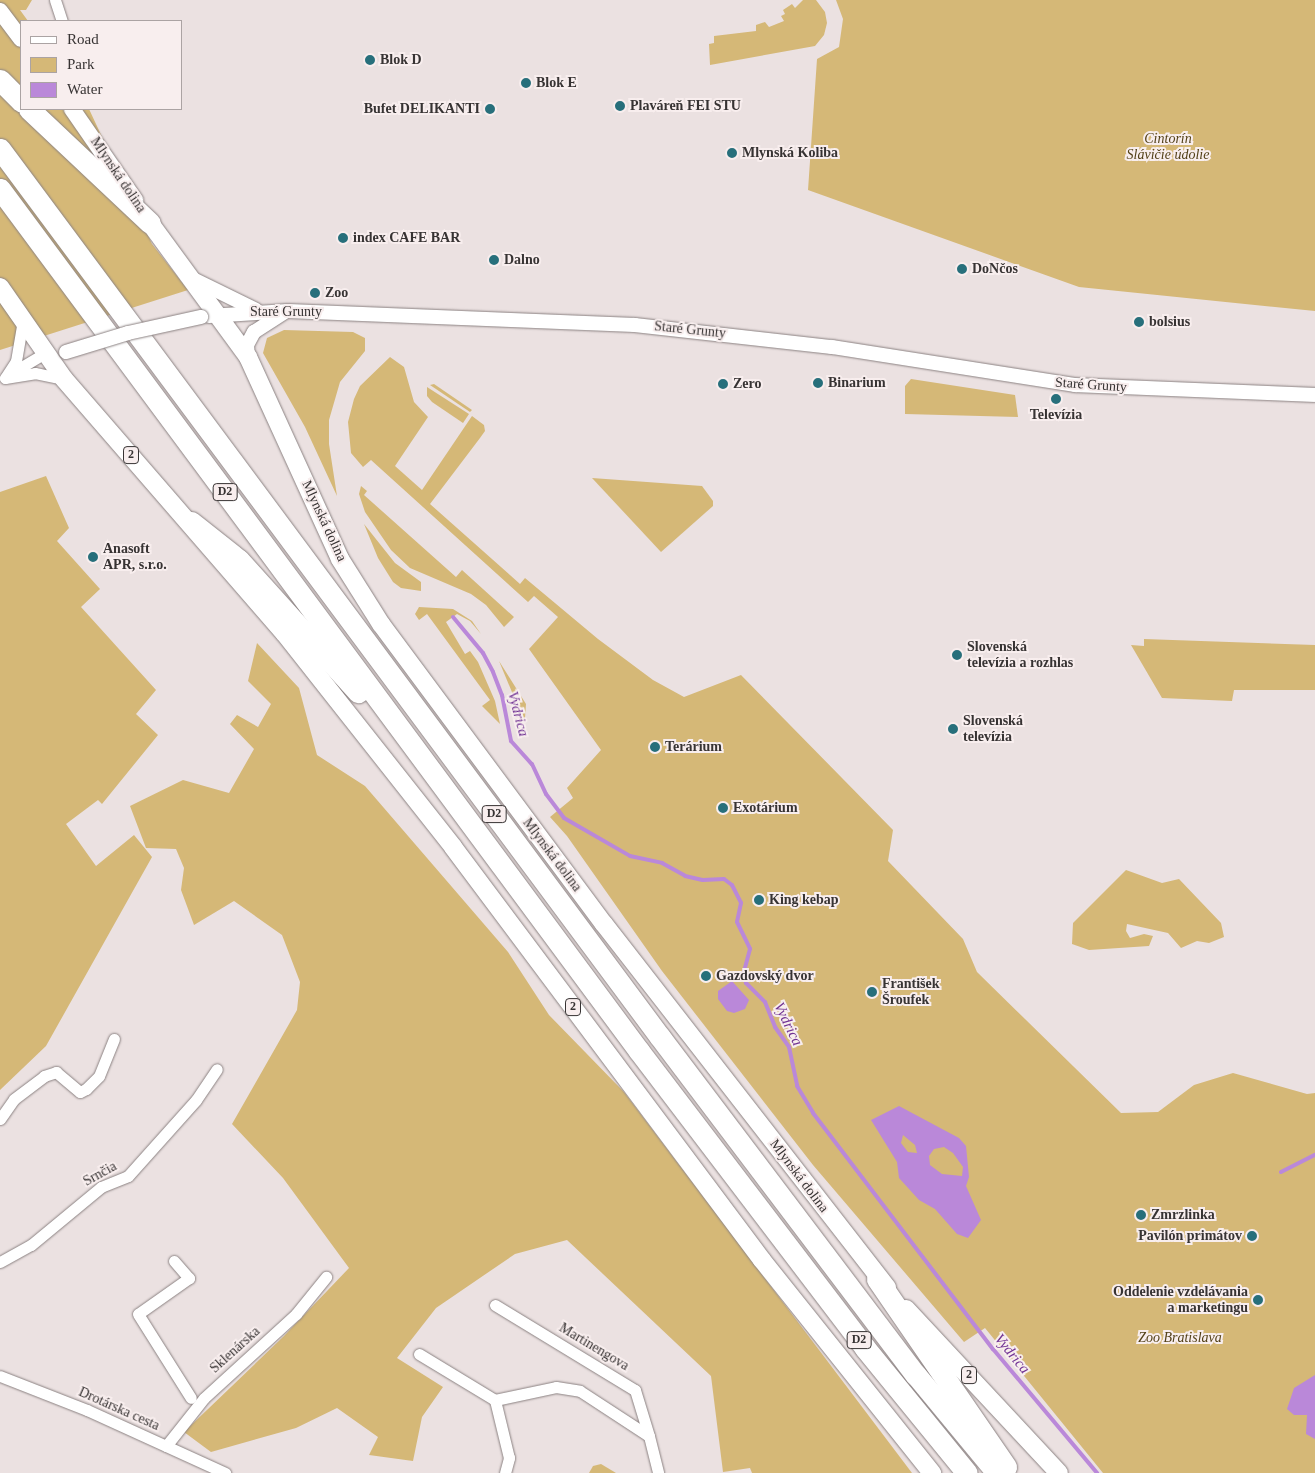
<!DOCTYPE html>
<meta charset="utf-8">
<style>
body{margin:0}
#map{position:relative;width:1315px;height:1473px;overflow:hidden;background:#ebe1e1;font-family:Georgia,serif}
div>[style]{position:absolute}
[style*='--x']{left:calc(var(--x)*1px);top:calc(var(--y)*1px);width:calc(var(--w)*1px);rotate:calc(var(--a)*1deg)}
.green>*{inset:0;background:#d5b877}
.water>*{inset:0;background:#ba88d9}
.stream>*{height:4px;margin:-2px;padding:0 2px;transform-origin:2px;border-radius:2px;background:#ba88d9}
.roads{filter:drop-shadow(0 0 1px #8b8282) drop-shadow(0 0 1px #8b8282)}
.minor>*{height:11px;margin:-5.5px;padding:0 5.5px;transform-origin:5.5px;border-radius:5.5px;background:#fff}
.tertiary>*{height:14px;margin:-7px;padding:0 7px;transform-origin:7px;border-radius:7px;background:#fff}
.secondary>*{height:16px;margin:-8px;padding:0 8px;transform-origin:8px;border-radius:8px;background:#fff}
.primary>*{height:18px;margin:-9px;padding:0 9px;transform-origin:9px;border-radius:9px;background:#fff}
.motorway>*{height:21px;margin:-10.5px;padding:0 10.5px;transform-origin:10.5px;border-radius:10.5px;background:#fff}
.bridges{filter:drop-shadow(0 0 1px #8b8282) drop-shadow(0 0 1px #8b8282)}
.tertiary-bridge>*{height:14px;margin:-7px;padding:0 7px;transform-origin:7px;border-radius:7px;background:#fff}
.dots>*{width:14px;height:14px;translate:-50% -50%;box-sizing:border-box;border:2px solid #f8eeee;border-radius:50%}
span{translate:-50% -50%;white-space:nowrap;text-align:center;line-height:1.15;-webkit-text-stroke:4px #f8eeee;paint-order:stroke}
.shield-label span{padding:1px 4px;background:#f8eeee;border:1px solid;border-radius:4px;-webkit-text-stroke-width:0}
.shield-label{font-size:12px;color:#373333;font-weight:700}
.poi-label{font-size:14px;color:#373333;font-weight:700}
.left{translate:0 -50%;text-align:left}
.right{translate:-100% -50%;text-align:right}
.park-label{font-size:14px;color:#534118;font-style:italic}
.street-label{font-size:14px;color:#373333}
.water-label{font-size:15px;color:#723494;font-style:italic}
.legend{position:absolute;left:20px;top:20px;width:162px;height:90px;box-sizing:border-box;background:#f8eeee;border:1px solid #aba3a3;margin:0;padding:6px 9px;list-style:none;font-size:15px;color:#373333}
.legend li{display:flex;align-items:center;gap:10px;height:25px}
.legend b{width:25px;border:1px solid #aba3a3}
</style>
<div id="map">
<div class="green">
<div style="clip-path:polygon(0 0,32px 0,26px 10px,20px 10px,28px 21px,21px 21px,21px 109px,89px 109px,152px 244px,188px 290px,0 350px)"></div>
<div style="clip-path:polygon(803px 0,816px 0,825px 12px,827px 23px,824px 35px,815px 46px,710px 65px,709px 44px,714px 43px,714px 36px,756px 31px,756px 25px,765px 22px,769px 27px,784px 21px,781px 16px,785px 14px,783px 10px,792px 4px,795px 8px)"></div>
<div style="clip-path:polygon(836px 0,1315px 0,1315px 311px,1079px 287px,808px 190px,817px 59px,839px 47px,843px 19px)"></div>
<div style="clip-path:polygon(284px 330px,353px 332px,365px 338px,365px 351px,340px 382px,329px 420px,329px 444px,337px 496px,305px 427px,263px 353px,267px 338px)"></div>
<div style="clip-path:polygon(390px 357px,404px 367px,414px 402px,428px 417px,395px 466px,422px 490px,472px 416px,484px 425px,485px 431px,480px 438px,430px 504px,520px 584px,525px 578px,598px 639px,653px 680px,684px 697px,741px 675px,893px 830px,888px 861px,963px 939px,977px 972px,1121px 1113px,1158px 1112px,1194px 1085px,1233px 1073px,1307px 1094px,1315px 1093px,1315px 1473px,1103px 1473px,985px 1328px,964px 1342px,813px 1165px,662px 971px,567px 836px,550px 817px,573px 798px,567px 788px,601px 750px,529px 649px,558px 617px,534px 596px,528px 602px,371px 460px,363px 467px,351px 453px,348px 422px,354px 399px,360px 386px)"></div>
<div style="clip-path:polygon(911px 379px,1015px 395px,1018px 417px,905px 414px,905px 386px)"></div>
<div style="clip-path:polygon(434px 384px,472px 410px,470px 412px,430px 385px)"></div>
<div style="clip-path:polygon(427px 387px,469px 414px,463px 423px,432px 402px,427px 396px)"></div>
<div style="clip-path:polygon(46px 476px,69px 528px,57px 541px,100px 589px,81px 607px,156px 690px,136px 714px,158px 735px,102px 804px,98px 800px,66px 824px,96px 866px,134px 835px,152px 857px,46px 1046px,0 1090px,0 492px)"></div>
<div style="clip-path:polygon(592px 478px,702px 486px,713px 501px,713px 506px,661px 552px)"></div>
<div style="clip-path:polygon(361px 486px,367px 491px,364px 495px,456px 577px,462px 570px,514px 617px,504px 627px,486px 605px,471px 594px,410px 568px,391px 550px,365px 512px,359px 494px)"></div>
<div style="clip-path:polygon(364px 524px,395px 563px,421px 582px,421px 591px,401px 588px,393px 582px,378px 558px)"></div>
<div style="clip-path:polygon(419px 607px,453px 609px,472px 621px,481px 634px,470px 621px,457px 614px,446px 622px,465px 654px,470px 651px,478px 662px,495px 701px,500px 724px,482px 706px,490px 700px,427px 614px,419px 620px,415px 614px)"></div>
<div style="clip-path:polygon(1144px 639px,1315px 645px,1315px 690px,1234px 690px,1232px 701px,1162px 698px,1131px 645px,1144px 646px)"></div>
<div style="clip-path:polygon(257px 643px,299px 688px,317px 755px,365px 786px,508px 952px,549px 1015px,624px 1092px,912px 1473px,752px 1473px,750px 1468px,723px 1472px,711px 1376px,567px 1240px,515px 1254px,436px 1308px,397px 1358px,443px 1387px,422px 1417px,413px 1461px,369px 1455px,378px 1437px,337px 1408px,296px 1428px,211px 1452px,184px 1432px,284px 1336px,349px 1268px,283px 1178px,232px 1124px,297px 1010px,300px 982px,282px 935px,234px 901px,194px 925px,181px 890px,184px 868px,176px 849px,146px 848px,130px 806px,183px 780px,229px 793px,254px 749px,230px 724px,237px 715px,258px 727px,271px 704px,248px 681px)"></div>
<div style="clip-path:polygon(499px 661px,526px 704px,525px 718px,519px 723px,514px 697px)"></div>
<div style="clip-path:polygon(1126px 870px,1162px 883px,1179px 879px,1221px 923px,1224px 937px,1209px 943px,1197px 941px,1181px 948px,1168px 933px,1127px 924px,1126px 931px,1130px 938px,1144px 934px,1153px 936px,1149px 946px,1089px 950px,1072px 944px,1073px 923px)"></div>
<div style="clip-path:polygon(601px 1464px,616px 1473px,589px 1473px,593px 1466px)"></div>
</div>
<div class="water">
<div style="clip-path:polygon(732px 981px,749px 1000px,745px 1009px,734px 1013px,727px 1011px,718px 999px,718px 991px)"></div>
<div style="clip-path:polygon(evenodd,899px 1106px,959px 1138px,966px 1146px,969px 1177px,966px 1186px,981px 1220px,968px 1238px,957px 1234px,935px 1209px,919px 1200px,899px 1178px,897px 1162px,871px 1120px,899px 1106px,903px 1135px,915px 1145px,917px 1153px,908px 1152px,901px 1143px,903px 1135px,899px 1106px,944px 1147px,953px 1153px,963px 1167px,962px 1176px,942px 1174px,930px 1165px,929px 1156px,934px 1149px,944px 1147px)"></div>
<div style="clip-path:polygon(1315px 1375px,1315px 1439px,1306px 1434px,1307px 1415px,1294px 1415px,1287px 1409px,1294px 1388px)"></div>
</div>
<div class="stream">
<div style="--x:453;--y:617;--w:47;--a:50.2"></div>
<div style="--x:483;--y:653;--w:21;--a:62"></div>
<div style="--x:493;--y:672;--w:25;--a:69"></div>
<div style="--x:502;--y:695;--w:47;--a:78.9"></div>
<div style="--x:511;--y:741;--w:31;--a:48"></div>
<div style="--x:532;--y:764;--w:33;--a:65"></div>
<div style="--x:546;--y:794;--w:30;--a:53"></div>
<div style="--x:564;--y:818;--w:76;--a:29.9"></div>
<div style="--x:630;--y:856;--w:33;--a:12"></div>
<div style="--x:662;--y:863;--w:26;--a:29"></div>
<div style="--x:685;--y:876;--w:18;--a:13"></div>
<div style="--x:703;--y:880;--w:21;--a:-3"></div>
<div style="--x:724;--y:879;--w:10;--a:37"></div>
<div style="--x:732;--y:885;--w:20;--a:63"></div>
<div style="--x:741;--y:903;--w:19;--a:102"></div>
<div style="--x:737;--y:922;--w:30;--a:64"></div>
<div style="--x:750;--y:949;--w:24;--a:105"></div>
<div style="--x:744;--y:972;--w:11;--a:80"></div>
<div style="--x:746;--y:983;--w:27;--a:45"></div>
<div style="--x:765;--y:1002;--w:27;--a:68"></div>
<div style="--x:775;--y:1027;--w:24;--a:55"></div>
<div style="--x:789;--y:1047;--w:40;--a:78"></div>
<div style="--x:797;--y:1086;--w:31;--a:59"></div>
<div style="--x:813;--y:1113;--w:297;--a:52.7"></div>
<div style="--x:993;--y:1349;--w:162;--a:50"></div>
<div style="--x:1281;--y:1172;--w:38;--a:-27"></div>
</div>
<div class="roads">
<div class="minor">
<div style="--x:55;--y:0;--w:22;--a:72"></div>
<div style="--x:10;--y:374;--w:41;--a:-31"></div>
<div style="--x:5;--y:378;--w:20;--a:-57"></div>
<div style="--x:16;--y:361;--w:42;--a:-80.3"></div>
<div style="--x:5;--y:378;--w:30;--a:-9"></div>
<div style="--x:35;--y:373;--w:30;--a:12"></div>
<div style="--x:0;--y:1119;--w:24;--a:-55"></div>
<div style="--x:14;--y:1099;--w:38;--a:-37"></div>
<div style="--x:44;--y:1076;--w:13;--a:-18"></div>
<div style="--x:56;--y:1072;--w:31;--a:40"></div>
<div style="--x:80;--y:1092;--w:7;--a:-27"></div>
<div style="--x:86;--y:1089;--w:18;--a:-45"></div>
<div style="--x:99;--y:1076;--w:40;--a:-68"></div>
<div style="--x:174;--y:1261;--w:23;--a:49"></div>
<div style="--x:189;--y:1278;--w:62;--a:144.8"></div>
<div style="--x:138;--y:1314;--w:99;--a:57.8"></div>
<div style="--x:0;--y:1262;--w:35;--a:-29"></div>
<div style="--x:31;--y:1245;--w:91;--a:-39.6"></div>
<div style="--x:101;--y:1187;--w:29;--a:-22"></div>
<div style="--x:128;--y:1176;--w:102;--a:-48.2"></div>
<div style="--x:196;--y:1100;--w:37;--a:-56"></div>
<div style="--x:495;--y:1305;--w:164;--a:31.3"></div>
<div style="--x:635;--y:1390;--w:48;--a:73.1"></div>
<div style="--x:419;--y:1354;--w:89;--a:31.2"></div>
<div style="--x:0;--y:1376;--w:93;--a:21.3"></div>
<div style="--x:87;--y:1410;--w:152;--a:24.5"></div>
<div style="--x:166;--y:1446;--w:61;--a:-51.6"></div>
<div style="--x:204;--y:1398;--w:125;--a:-42.4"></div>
<div style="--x:296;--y:1314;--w:48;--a:-51"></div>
<div style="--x:505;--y:1473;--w:16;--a:-75"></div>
<div style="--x:509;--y:1458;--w:60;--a:-103.6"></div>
<div style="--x:495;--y:1400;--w:62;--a:-12"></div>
<div style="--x:556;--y:1387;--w:24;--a:9"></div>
<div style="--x:580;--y:1391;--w:82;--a:33.1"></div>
<div style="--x:649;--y:1436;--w:38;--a:76"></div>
</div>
<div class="tertiary">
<div style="--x:193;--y:279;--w:70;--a:26.2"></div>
<div style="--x:209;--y:316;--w:79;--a:-3.6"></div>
<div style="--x:288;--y:311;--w:347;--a:2.3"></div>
<div style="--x:635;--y:325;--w:198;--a:6.4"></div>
<div style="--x:832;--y:347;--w:246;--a:8.9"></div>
<div style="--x:1075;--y:385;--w:240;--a:2.4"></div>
<div style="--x:248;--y:357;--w:12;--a:-95"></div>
<div style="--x:247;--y:345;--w:15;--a:-62"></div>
<div style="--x:254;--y:332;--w:37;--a:-33"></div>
</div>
<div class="secondary">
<div style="--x:0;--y:11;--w:35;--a:53"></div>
<div style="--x:72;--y:109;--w:111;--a:55.3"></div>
</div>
<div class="primary">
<div style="--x:150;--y:223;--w:166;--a:53.8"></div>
<div style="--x:248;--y:357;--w:222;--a:65.5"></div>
<div style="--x:340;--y:559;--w:77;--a:57.8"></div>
<div style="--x:381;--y:624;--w:374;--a:53.4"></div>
<div style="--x:604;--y:924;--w:461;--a:52.1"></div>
<div style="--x:0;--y:287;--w:112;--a:55.2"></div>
<div style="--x:64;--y:379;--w:337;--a:49.1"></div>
<div style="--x:285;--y:634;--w:271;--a:51.7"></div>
<div style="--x:453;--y:847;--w:516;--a:53.2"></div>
<div style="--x:762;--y:1260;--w:273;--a:51.4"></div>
<div style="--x:906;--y:1309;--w:224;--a:47"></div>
</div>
<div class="motorway">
<div style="--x:0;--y:80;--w:30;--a:45"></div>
<div style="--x:29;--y:109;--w:166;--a:43.3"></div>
<div style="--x:0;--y:149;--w:1106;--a:53.38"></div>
<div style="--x:660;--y:1037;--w:424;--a:52.9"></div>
<div style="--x:916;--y:1375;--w:127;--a:50.4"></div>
<div style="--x:0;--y:189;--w:1073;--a:53.45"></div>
<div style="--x:639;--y:1051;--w:373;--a:52.7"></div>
<div style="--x:865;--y:1348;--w:161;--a:50.8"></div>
<div style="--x:191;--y:522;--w:61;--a:38.4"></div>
<div style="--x:239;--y:560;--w:178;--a:48"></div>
<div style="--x:877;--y:1279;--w:228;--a:55.5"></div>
</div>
</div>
<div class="bridges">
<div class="tertiary-bridge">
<div style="--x:66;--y:352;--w:65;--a:-17"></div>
<div style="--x:128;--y:333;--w:75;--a:-12.4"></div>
</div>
</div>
<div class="dots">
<div style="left:370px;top:60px;background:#276f7b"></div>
<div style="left:526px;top:83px;background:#276f7b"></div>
<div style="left:620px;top:106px;background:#276f7b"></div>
<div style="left:490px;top:109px;background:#276f7b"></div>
<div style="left:732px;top:153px;background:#276f7b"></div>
<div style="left:343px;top:238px;background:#276f7b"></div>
<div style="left:494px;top:260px;background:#276f7b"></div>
<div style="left:962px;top:269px;background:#276f7b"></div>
<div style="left:315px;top:293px;background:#276f7b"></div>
<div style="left:1139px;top:322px;background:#276f7b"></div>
<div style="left:818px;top:383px;background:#276f7b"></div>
<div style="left:723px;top:384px;background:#276f7b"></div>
<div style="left:1056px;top:399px;background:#276f7b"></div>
<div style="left:93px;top:557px;background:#276f7b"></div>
<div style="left:957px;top:655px;background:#276f7b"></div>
<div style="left:953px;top:729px;background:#276f7b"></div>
<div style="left:655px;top:747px;background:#276f7b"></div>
<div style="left:723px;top:808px;background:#276f7b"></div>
<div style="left:759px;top:900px;background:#276f7b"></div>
<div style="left:706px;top:976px;background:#276f7b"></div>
<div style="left:872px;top:992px;background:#276f7b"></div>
<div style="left:1141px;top:1215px;background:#276f7b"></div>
<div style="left:1252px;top:1236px;background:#276f7b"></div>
<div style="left:1258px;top:1300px;background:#276f7b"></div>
</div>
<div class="shield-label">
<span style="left:131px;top:455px">2</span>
<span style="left:225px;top:492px">D2</span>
<span style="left:494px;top:814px">D2</span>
<span style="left:573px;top:1007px">2</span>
<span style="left:859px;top:1340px">D2</span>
<span style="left:969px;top:1375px">2</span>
</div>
<div class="poi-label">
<span class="left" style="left:380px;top:60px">Blok D</span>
<span class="left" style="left:536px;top:83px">Blok E</span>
<span class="left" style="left:630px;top:106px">Plaváreň FEI STU</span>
<span class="right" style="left:480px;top:109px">Bufet DELIKANTI</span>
<span class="left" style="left:742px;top:153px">Mlynská Koliba</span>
<span class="left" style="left:353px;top:238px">index CAFE BAR</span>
<span class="left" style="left:504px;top:260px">Dalno</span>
<span class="left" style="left:972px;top:269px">DoNčos</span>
<span class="left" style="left:325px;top:293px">Zoo</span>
<span class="left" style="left:1149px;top:322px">bolsius</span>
<span class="left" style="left:828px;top:383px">Binarium</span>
<span class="left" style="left:733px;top:384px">Zero</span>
<span style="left:1056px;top:415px">Televízia</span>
<span class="left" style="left:103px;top:557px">Anasoft<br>APR, s.r.o.</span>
<span class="left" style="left:967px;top:655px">Slovenská<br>televízia a rozhlas</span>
<span class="left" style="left:963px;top:729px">Slovenská<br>televízia</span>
<span class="left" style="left:665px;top:747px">Terárium</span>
<span class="left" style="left:733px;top:808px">Exotárium</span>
<span class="left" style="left:769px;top:900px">King kebap</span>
<span class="left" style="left:716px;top:976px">Gazdovský dvor</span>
<span class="left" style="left:882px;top:992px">František<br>Šroufek</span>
<span class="left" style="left:1151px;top:1215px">Zmrzlinka</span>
<span class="right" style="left:1242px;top:1236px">Pavilón primátov</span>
<span class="right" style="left:1248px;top:1300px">Oddelenie vzdelávania<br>a marketingu</span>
</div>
<div class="park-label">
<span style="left:1168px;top:147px">Cintorín<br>Slávičie údolie</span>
<span style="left:1180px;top:1338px">Zoo Bratislava</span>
</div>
<div class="street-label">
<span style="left:118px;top:175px;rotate:56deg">Mlynská dolina</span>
<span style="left:286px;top:312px">Staré Grunty</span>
<span style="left:690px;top:330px;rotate:6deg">Staré Grunty</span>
<span style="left:1091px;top:385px;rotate:4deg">Staré Grunty</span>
<span style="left:324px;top:521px;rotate:65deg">Mlynská dolina</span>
<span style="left:552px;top:855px;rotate:53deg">Mlynská dolina</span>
<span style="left:100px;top:1174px;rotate:-29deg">Srnčia</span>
<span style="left:799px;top:1176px;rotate:53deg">Mlynská dolina</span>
<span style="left:594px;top:1347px;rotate:31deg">Martinengova</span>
<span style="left:235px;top:1350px;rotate:-42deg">Sklenárska</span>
<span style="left:119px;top:1409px;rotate:24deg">Drotárska cesta</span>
</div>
<div class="water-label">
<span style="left:518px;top:714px;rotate:75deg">Vydrica</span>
<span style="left:788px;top:1024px;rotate:64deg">Vydrica</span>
<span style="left:1012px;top:1354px;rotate:51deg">Vydrica</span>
</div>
<ul class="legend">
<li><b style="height:6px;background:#fff"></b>Road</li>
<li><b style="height:14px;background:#d5b877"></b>Park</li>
<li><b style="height:14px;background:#ba88d9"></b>Water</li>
</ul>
</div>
